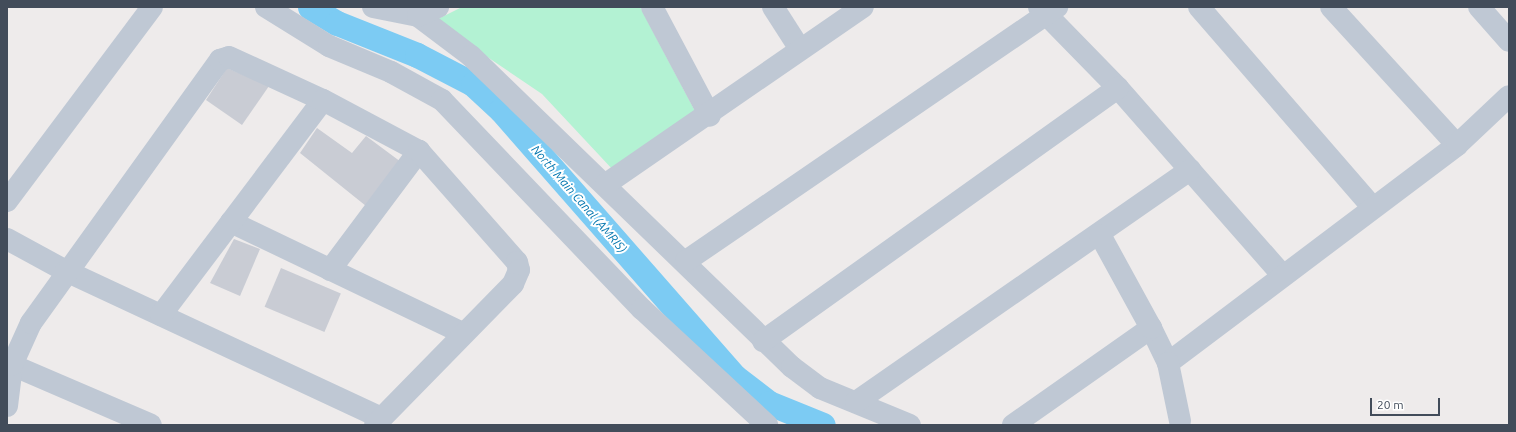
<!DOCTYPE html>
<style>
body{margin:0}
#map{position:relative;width:1516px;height:432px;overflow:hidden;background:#eeebeb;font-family:Ubuntu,sans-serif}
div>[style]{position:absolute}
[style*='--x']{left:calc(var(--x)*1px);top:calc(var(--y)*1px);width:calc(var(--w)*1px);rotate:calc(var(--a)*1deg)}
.green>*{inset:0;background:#b3f2d3}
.canal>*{height:25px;margin:-12.5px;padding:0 12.5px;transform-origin:12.5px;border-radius:12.5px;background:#7ccbf3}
.building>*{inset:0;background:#c9ccd4;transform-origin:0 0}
.minor>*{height:22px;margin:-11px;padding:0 11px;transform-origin:11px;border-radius:11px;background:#bfc8d4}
span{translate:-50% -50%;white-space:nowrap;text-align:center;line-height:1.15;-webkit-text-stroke:4px #fff;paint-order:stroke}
.water-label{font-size:12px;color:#0075ae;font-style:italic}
.frame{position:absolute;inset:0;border:8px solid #424c5a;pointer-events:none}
.scale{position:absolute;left:1370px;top:398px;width:70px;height:18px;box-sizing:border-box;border:2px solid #424c5a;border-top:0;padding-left:5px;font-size:12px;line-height:14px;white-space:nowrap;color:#424c5a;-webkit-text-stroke:3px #fff;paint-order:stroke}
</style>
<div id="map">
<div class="green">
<div style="clip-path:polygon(462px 7px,640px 7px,695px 111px,614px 171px,542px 94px,434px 21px)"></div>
</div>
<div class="canal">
<div style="--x:310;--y:7;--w:31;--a:31"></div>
<div style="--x:337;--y:23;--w:86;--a:21.8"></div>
<div style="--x:417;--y:55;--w:63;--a:27.4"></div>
<div style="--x:473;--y:84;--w:38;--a:43"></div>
<div style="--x:501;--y:110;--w:355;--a:48.8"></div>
<div style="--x:735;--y:377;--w:43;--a:37.4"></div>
<div style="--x:769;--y:403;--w:58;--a:22.2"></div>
</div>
<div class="building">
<div style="clip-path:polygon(227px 68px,269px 86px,242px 125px,206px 100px)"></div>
<div style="clip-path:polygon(317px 128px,352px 153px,366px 136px,401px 162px,366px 206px,300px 153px)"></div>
<div style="clip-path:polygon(234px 239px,260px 249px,240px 296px,210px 283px)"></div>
<div style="left:281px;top:268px;width:65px;height:42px;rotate:23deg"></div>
</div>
<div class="minor">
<div style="--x:266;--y:7;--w:74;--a:31.8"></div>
<div style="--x:329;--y:46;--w:67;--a:22.8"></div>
<div style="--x:391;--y:72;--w:58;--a:28.8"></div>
<div style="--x:442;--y:100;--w:289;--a:46.3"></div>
<div style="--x:642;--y:309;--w:171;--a:42.9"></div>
<div style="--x:373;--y:7;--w:46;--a:11.3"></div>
<div style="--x:418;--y:16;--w:66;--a:37"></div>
<div style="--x:471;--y:56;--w:447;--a:44.1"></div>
<div style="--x:792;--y:367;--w:35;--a:37"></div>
<div style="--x:820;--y:388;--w:97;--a:22.3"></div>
<div style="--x:652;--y:7;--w:123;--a:62"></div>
<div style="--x:773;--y:7;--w:50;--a:57.3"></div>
<div style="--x:1039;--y:7;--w:113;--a:45.7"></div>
<div style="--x:1118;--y:88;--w:249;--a:48.7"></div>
<div style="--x:1199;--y:7;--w:264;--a:49.1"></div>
<div style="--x:1331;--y:7;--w:187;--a:47.6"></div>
<div style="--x:1479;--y:7;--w:45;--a:48.6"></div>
<div style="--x:418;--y:16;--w:22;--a:-24"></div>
<div style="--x:606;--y:184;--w:312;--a:-34.6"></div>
<div style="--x:7;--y:201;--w:242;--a:-53.2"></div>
<div style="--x:231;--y:222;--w:257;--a:25.6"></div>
<div style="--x:7;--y:239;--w:67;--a:28.5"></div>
<div style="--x:66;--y:271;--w:348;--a:25"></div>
<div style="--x:686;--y:261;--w:450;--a:-34.4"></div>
<div style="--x:330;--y:270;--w:149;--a:-53.2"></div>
<div style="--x:161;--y:315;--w:269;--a:-53"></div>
<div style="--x:1151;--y:328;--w:39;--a:64"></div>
<div style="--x:1168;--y:363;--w:362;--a:-37"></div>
<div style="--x:1457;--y:145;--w:71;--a:-43.3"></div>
<div style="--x:763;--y:341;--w:436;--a:-35.5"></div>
<div style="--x:1168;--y:363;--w:59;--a:78.3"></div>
<div style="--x:12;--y:365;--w:151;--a:23.3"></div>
<div style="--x:856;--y:402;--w:407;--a:-34.8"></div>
<div style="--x:7;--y:406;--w:41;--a:-83"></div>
<div style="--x:12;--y:365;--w:46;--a:-65.7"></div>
<div style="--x:31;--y:323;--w:324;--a:-54.3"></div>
<div style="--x:220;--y:60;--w:9;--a:-18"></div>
<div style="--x:229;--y:57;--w:103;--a:24.6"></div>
<div style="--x:323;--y:100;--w:109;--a:28"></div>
<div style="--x:419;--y:151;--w:148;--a:48.6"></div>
<div style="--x:517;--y:262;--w:8;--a:76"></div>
<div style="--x:519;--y:270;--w:15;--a:113"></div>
<div style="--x:513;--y:284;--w:197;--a:134.4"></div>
<div style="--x:1013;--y:425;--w:169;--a:-35.1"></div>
<div style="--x:1151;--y:328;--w:106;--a:-118.7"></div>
</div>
<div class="water-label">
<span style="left:579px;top:199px;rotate:49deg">North Main Canal (AMRIS)</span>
</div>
<div class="frame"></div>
<div class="scale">20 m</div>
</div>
